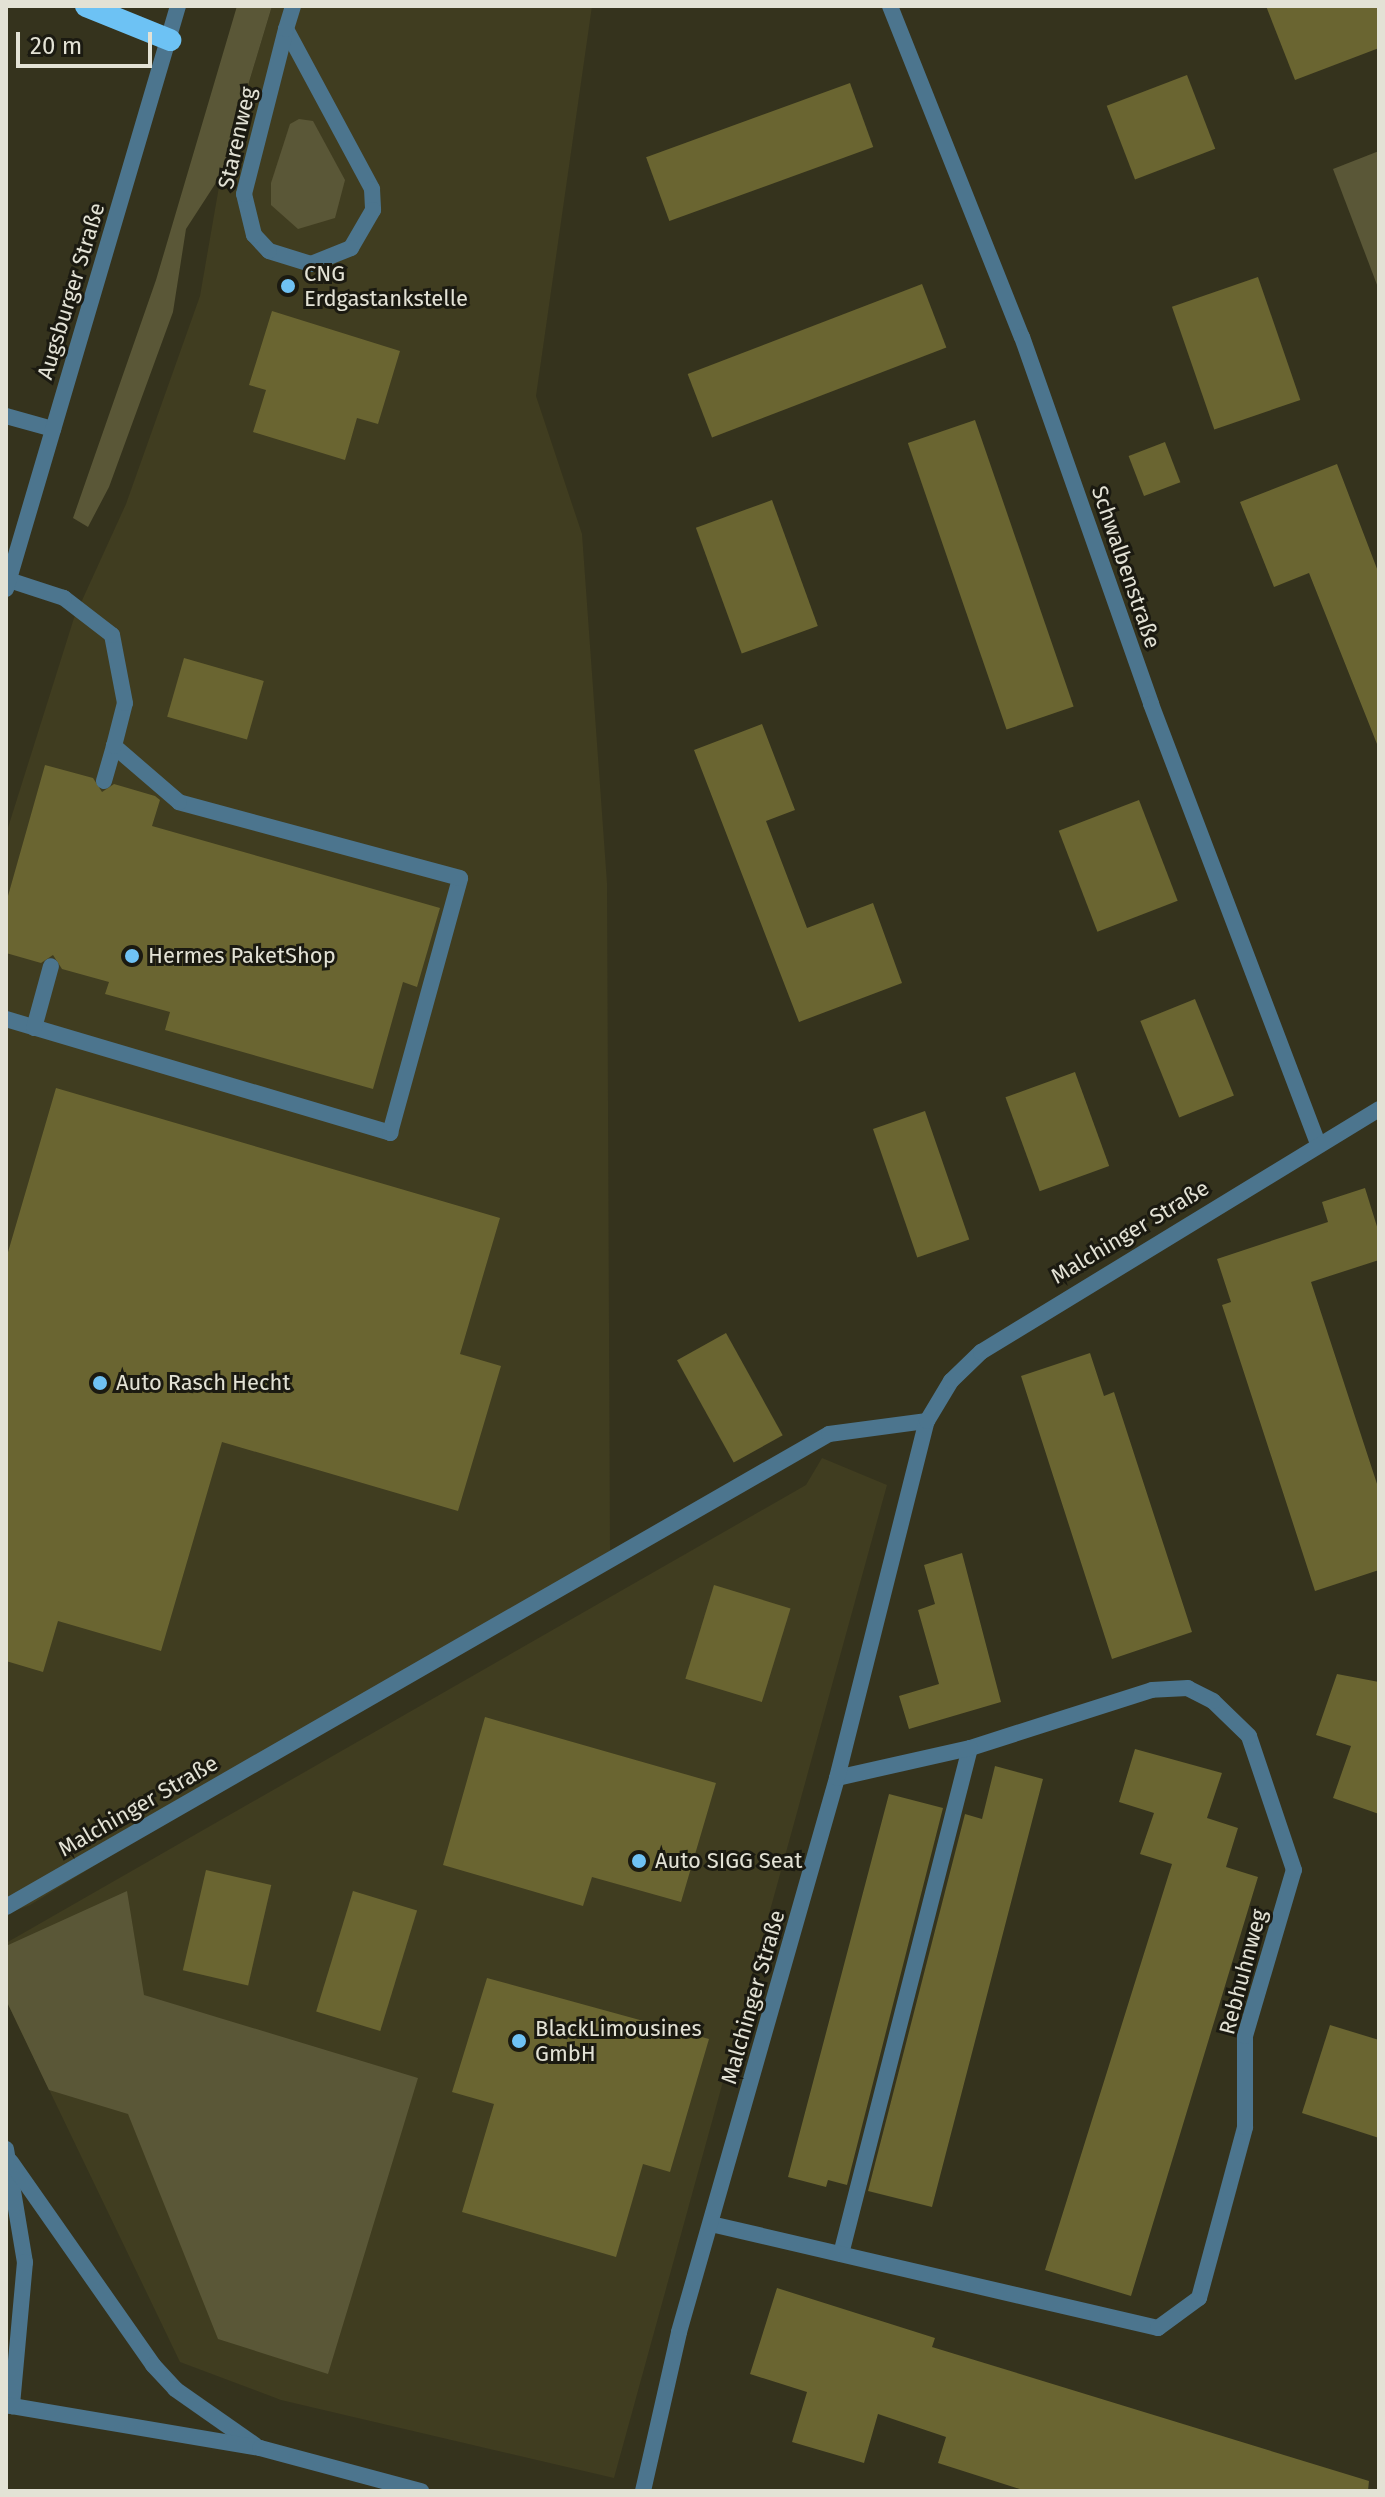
<!DOCTYPE html>
<meta charset="utf-8">
<style>
body{margin:0}
#map{position:relative;width:1385px;height:2497px;overflow:hidden;background:#35331d;font-family:"Fira Sans",sans-serif}
div>[style]{position:absolute}
[style*='--x']{left:calc(var(--x)*1px);top:calc(var(--y)*1px);width:calc(var(--w)*1px);rotate:calc(var(--a)*1deg)}
.built>*{inset:0;background:#403d20}
.green>*{inset:0;background:#5a5737}
.building>*{inset:0;background:#6a6531;transform-origin:0 0}
.service>*{height:16px;margin:-8px;padding:0 8px;transform-origin:8px;border-radius:8px;background:#4c758e}
.minor>*{height:16px;margin:-8px;padding:0 8px;transform-origin:8px;border-radius:8px;background:#4c758e}
.tertiary>*{height:16px;margin:-8px;padding:0 8px;transform-origin:8px;border-radius:8px;background:#4c758e}
.trunk>*{height:22px;margin:-11px;padding:0 11px;transform-origin:11px;border-radius:11px;background:#6dc2f4}
.dots>*{width:22px;height:22px;translate:-50% -50%;box-sizing:border-box;border:4px solid #1b1a11;border-radius:50%}
span{translate:-50% -50%;white-space:nowrap;text-align:center;line-height:1.15;-webkit-text-stroke:6px #1b1a11;paint-order:stroke}
.street-label{font-size:22px;color:#e3e2d5}
.poi-label{font-size:22px;color:#e3e2d5}
.left{translate:0 -50%;text-align:left}
.frame{position:absolute;inset:0;border:8px solid #e3e2d5;pointer-events:none}
.scale{position:absolute;left:16px;top:32px;width:136px;height:36px;box-sizing:border-box;border:4px solid #e3e2d5;border-top:0;padding-left:10px;font-size:24px;line-height:28px;white-space:nowrap;color:#e3e2d5;-webkit-text-stroke:6px #1b1a11;paint-order:stroke}
</style>
<div id="map">
<div class="built">
<div style="clip-path:polygon(272px 6px,592px 6px,536px 396px,582px 534px,607px 883px,610px 1551px,30px 1905px,6px 1914px,6px 834px,74px 618px,126px 504px,200px 296px,221px 175px)"></div>
<div style="clip-path:polygon(822px 1458px,887px 1485px,614px 2478px,281px 2400px,180px 2362px,6px 2000px,6px 1943px,806px 1485px)"></div>
</div>
<div class="green">
<div style="clip-path:polygon(237px 6px,272px 6px,221px 175px,186px 229px,173px 312px,109px 487px,88px 527px,73px 518px,156px 280px)"></div>
<div style="clip-path:polygon(299px 119px,313px 121px,345px 180px,335px 218px,298px 229px,271px 205px,271px 183px,290px 124px)"></div>
<div style="clip-path:polygon(1379px 151px,1379px 290px,1333px 169px)"></div>
<div style="clip-path:polygon(127px 1891px,144px 1995px,418px 2078px,328px 2374px,218px 2339px,128px 2114px,49px 2090px,6px 2000px,6px 1946px)"></div>
</div>
<div class="building">
<div style="clip-path:polygon(1266px 6px,1379px 6px,1379px 48px,1295px 80px)"></div>
<div style="left:1187px;top:75px;width:79px;height:86px;rotate:69deg"></div>
<div style="left:850px;top:83px;width:68px;height:217px;rotate:70deg"></div>
<div style="left:1258px;top:277px;width:130px;height:91px;rotate:71deg"></div>
<div style="left:922px;top:284px;width:68px;height:251px;rotate:69deg"></div>
<div style="clip-path:polygon(272px 311px,400px 351px,378px 424px,357px 418px,345px 460px,253px 432px,266px 390px,249px 385px)"></div>
<div style="left:975px;top:420px;width:303px;height:71px;rotate:71deg"></div>
<div style="left:1165px;top:442px;width:43px;height:39px;rotate:69deg"></div>
<div style="clip-path:polygon(1337px 464px,1379px 574px,1377px 744px,1309px 573px,1274px 587px,1240px 502px)"></div>
<div style="left:772px;top:500px;width:134px;height:81px;rotate:70deg"></div>
<div style="left:184px;top:658px;width:83px;height:61px;rotate:16deg"></div>
<div style="clip-path:polygon(762px 724px,795px 810px,766px 821px,807px 928px,873px 903px,902px 983px,799px 1022px,694px 750px)"></div>
<div style="clip-path:polygon(45px 765px,93px 778px,102px 792px,114px 784px,155px 796px,160px 800px,152px 826px,440px 908px,417px 987px,403px 982px,373px 1089px,165px 1030px,170px 1012px,105px 994px,109px 982px,62px 969px,53px 955px,41px 963px,6px 953px,6px 903px)"></div>
<div style="left:1139px;top:800px;width:108px;height:86px;rotate:69deg"></div>
<div style="left:1195px;top:999px;width:104px;height:59px;rotate:68deg"></div>
<div style="left:1075px;top:1072px;width:100px;height:74px;rotate:70deg"></div>
<div style="clip-path:polygon(56px 1088px,500px 1218px,460px 1354px,501px 1366px,458px 1511px,222px 1442px,161px 1651px,58px 1621px,43px 1672px,6px 1661px,6px 1259px)"></div>
<div style="left:925px;top:1111px;width:136px;height:55px;rotate:71deg"></div>
<div style="clip-path:polygon(1365px 1188px,1379px 1233px,1379px 1260px,1311px 1282px,1379px 1490px,1379px 1570px,1315px 1591px,1222px 1305px,1231px 1302px,1217px 1259px,1328px 1222px,1322px 1202px)"></div>
<div style="left:726px;top:1333px;width:117px;height:56px;rotate:61deg"></div>
<div style="clip-path:polygon(1090px 1353px,1104px 1396px,1114px 1392px,1192px 1632px,1112px 1659px,1021px 1376px)"></div>
<div style="clip-path:polygon(962px 1553px,1001px 1702px,909px 1729px,899px 1696px,939px 1684px,918px 1610px,935px 1604px,924px 1565px)"></div>
<div style="left:714px;top:1585px;width:80px;height:98px;rotate:17deg"></div>
<div style="clip-path:polygon(1337px 1674px,1379px 1682px,1379px 1814px,1333px 1798px,1351px 1746px,1316px 1735px)"></div>
<div style="clip-path:polygon(485px 1717px,716px 1783px,681px 1902px,592px 1877px,583px 1906px,443px 1865px)"></div>
<div style="clip-path:polygon(1135px 1749px,1222px 1773px,1207px 1818px,1238px 1828px,1226px 1867px,1258px 1877px,1131px 2296px,1045px 2270px,1172px 1864px,1140px 1854px,1154px 1813px,1119px 1802px)"></div>
<div style="clip-path:polygon(995px 1766px,1043px 1779px,932px 2207px,868px 2191px,965px 1814px,982px 1819px)"></div>
<div style="clip-path:polygon(889px 1794px,943px 1808px,847px 2185px,828px 2180px,826px 2187px,788px 2177px)"></div>
<div style="left:206px;top:1870px;width:67px;height:103px;rotate:13deg"></div>
<div style="left:353px;top:1891px;width:67px;height:126px;rotate:17deg"></div>
<div style="clip-path:polygon(487px 1978px,709px 2039px,670px 2172px,643px 2164px,616px 2257px,462px 2212px,494px 2104px,452px 2092px)"></div>
<div style="clip-path:polygon(1330px 2025px,1379px 2040px,1379px 2138px,1302px 2113px)"></div>
<div style="clip-path:polygon(777px 2288px,935px 2338px,932px 2347px,1369px 2481px,1368px 2491px,1026px 2491px,938px 2463px,946px 2437px,878px 2414px,864px 2463px,792px 2442px,807px 2392px,750px 2374px)"></div>
</div>
<div class="service">
<div style="--x:6;--y:416;--w:49;--a:15.5"></div>
<div style="--x:104;--y:781;--w:36;--a:-74"></div>
<div style="--x:6;--y:1019;--w:401;--a:16.5"></div>
<div style="--x:390;--y:1133;--w:264;--a:-74.6"></div>
<div style="--x:460;--y:878;--w:291;--a:-164.9"></div>
<div style="--x:179;--y:802;--w:86;--a:-139.3"></div>
<div style="--x:114;--y:746;--w:44;--a:-75.7"></div>
<div style="--x:125;--y:703;--w:69;--a:-100.8"></div>
<div style="--x:112;--y:635;--w:61;--a:-142.4"></div>
<div style="--x:64;--y:598;--w:58;--a:-161.9"></div>
<div style="--x:34;--y:1028;--w:64;--a:-74.7"></div>
<div style="--x:841;--y:2254;--w:522;--a:-75.7"></div>
</div>
<div class="minor">
<div style="--x:890;--y:6;--w:356;--a:68.3"></div>
<div style="--x:1022;--y:337;--w:389;--a:70.6"></div>
<div style="--x:1151;--y:704;--w:470;--a:69.2"></div>
<div style="--x:286;--y:29;--w:182;--a:61.7"></div>
<div style="--x:372;--y:189;--w:21;--a:87"></div>
<div style="--x:373;--y:210;--w:44;--a:120.1"></div>
<div style="--x:351;--y:248;--w:43;--a:158.2"></div>
<div style="--x:311;--y:264;--w:44;--a:-162.8"></div>
<div style="--x:269;--y:251;--w:22;--a:-133"></div>
<div style="--x:254;--y:235;--w:42;--a:-103.7"></div>
<div style="--x:244;--y:194;--w:170;--a:-75.7"></div>
<div style="--x:286;--y:29;--w:24;--a:-73"></div>
<div style="--x:6;--y:1907;--w:949;--a:-29.89"></div>
<div style="--x:829;--y:1434;--w:99;--a:-7.6"></div>
<div style="--x:711;--y:2224;--w:459;--a:13.1"></div>
<div style="--x:1158;--y:2328;--w:51;--a:-36.2"></div>
<div style="--x:1199;--y:2298;--w:177;--a:-74.9"></div>
<div style="--x:1245;--y:2127;--w:91;--a:-90"></div>
<div style="--x:1245;--y:2036;--w:173;--a:-73.6"></div>
<div style="--x:1294;--y:1870;--w:141;--a:-108.6"></div>
<div style="--x:1249;--y:1736;--w:50;--a:-135.8"></div>
<div style="--x:1213;--y:1701;--w:28;--a:-153"></div>
<div style="--x:1188;--y:1688;--w:36;--a:177"></div>
<div style="--x:1152;--y:1690;--w:191;--a:162.3"></div>
<div style="--x:970;--y:1748;--w:136;--a:167.3"></div>
<div style="--x:643;--y:2491;--w:163;--a:-77.2"></div>
<div style="--x:679;--y:2332;--w:576;--a:-74.08"></div>
<div style="--x:837;--y:1778;--w:368;--a:-75.9"></div>
<div style="--x:927;--y:1421;--w:47;--a:-59"></div>
<div style="--x:951;--y:1381;--w:42;--a:-44"></div>
<div style="--x:981;--y:1352;--w:466;--a:-31.4"></div>
</div>
<div class="tertiary">
<div style="--x:6;--y:589;--w:608;--a:-73.56"></div>
<div style="--x:6;--y:2149;--w:115;--a:80.5"></div>
<div style="--x:25;--y:2262;--w:145;--a:95.2"></div>
<div style="--x:11;--y:2162;--w:248;--a:55"></div>
<div style="--x:153;--y:2365;--w:33;--a:47"></div>
<div style="--x:175;--y:2389;--w:98;--a:35"></div>
<div style="--x:6;--y:2405;--w:258;--a:9.6"></div>
<div style="--x:260;--y:2448;--w:167;--a:15"></div>
</div>
<div class="trunk">
<div style="--x:86;--y:6;--w:91;--a:22"></div>
</div>
<div class="dots">
<div style="left:288px;top:286px;background:#6fc2f4"></div>
<div style="left:132px;top:956px;background:#6fc2f4"></div>
<div style="left:100px;top:1383px;background:#6fc2f4"></div>
<div style="left:639px;top:1861px;background:#6fc2f4"></div>
<div style="left:519px;top:2041px;background:#6fc2f4"></div>
</div>
<div class="street-label">
<span style="left:237px;top:138px;rotate:-77deg">Starenweg</span>
<span style="left:71px;top:291px;rotate:-73deg">Augsburger Straße</span>
<span style="left:1126px;top:567px;rotate:71deg">Schwalbenstraße</span>
<span style="left:1130px;top:1232px;rotate:-31deg">Malchinger Straße</span>
<span style="left:138px;top:1806px;rotate:-30deg">Malchinger Straße</span>
<span style="left:1243px;top:1972px;rotate:-75deg">Rebhuhnweg</span>
<span style="left:753px;top:1997px;rotate:-74deg">Malchinger Straße</span>
</div>
<div class="poi-label">
<span class="left" style="left:304px;top:286px">CNG<br>Erdgastankstelle</span>
<span class="left" style="left:148px;top:956px">Hermes PaketShop</span>
<span class="left" style="left:116px;top:1383px">Auto Rasch Hecht</span>
<span class="left" style="left:655px;top:1861px">Auto SIGG Seat</span>
<span class="left" style="left:535px;top:2041px">BlackLimousines<br>GmbH</span>
</div>
<div class="frame"></div>
<div class="scale">20 m</div>
</div>
